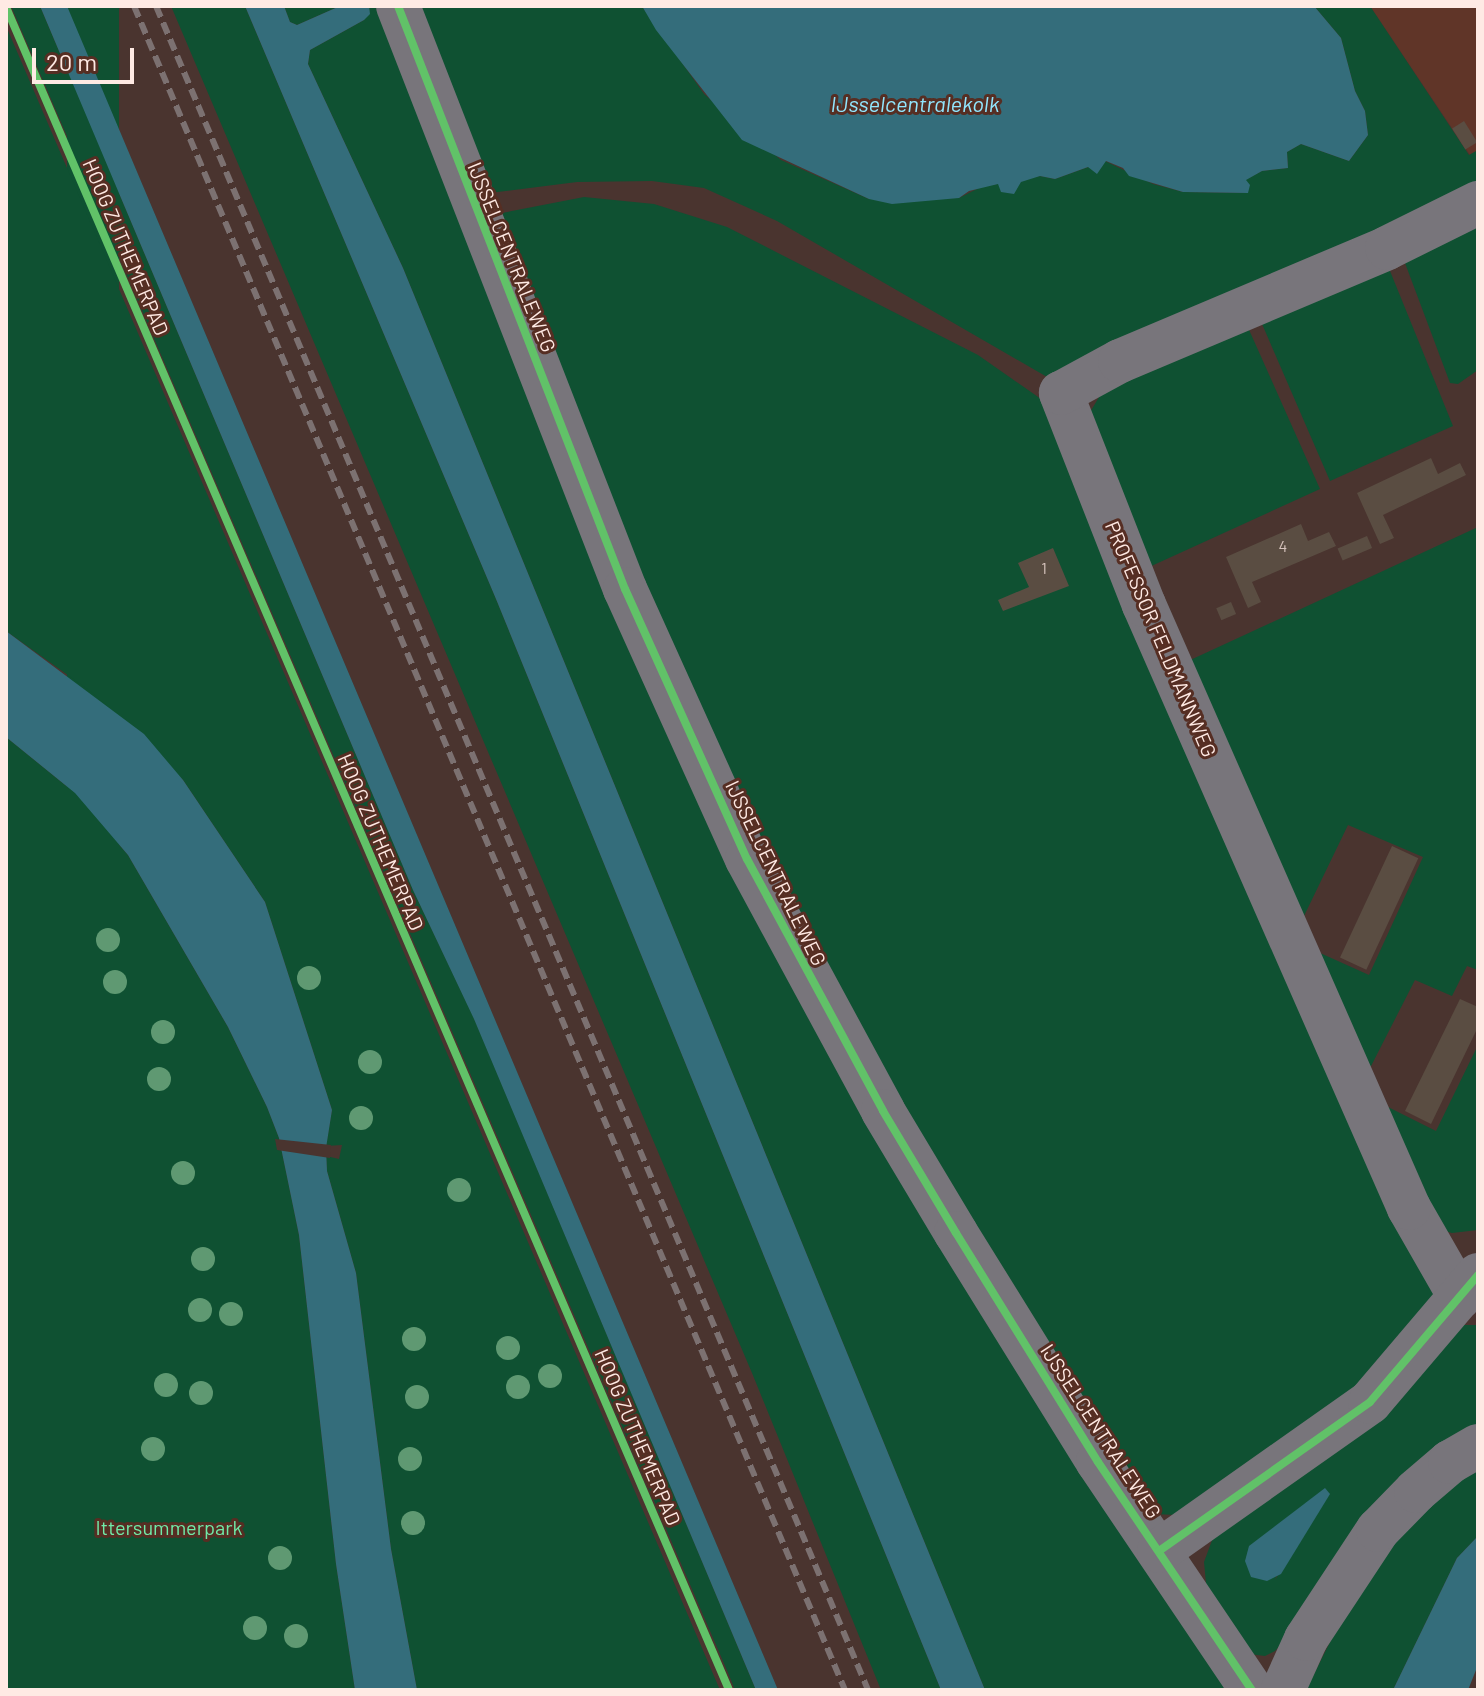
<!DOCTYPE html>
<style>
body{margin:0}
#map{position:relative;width:1484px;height:1696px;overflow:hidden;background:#4a342f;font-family:Barlow,sans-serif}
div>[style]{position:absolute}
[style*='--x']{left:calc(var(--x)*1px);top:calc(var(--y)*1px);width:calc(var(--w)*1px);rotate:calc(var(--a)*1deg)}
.built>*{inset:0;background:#603528}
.green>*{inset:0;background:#0f5132;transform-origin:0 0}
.water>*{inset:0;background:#346d7b}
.pier>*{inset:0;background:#4a342f}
.building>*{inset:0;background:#5a4d42;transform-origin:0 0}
.minor>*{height:44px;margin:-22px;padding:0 22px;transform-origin:22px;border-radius:22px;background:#78757b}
.rail>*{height:6px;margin-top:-3px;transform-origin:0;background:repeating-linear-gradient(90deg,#7c7171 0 12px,transparent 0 18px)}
.cycleway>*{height:8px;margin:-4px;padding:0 4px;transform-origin:4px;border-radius:4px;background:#61c268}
.trees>*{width:24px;height:24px;margin:-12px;border-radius:50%;background:#5f9972}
span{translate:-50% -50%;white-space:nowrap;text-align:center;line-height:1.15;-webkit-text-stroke:6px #562e23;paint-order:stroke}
.number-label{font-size:16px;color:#d6c3bc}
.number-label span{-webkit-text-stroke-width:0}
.street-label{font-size:20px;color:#ffeae4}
.park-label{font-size:20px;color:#70eba8}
.water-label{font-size:22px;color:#91e6fe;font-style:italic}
.frame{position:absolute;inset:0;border:8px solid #ffeae4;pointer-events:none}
.scale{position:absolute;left:32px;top:48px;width:102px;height:36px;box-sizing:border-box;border:4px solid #ffeae4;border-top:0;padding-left:10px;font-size:24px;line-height:28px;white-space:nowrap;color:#ffeae4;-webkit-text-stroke:6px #562e23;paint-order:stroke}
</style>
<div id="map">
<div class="built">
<div style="clip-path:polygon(1370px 6px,1478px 6px,1478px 150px,1470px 155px)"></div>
</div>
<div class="green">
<div style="clip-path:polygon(11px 6px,40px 6px,413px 890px,474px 1018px,756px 1690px,735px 1690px,729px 1675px)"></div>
<div style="left:67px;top:6px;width:52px;height:1828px"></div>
<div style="clip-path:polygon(171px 6px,245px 6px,496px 599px,941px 1690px,881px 1690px,752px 1373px)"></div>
<div style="clip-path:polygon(284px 6px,340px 6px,297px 25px,290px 22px)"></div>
<div style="clip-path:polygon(369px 6px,381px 6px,632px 640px,1228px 1690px,985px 1690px,403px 268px,308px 64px,310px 50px,364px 20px)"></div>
<div style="clip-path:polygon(414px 6px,642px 6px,704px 94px,781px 160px,869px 199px,959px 198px,981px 187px,1040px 176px,1055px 179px,1105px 161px,1153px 184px,1183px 192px,1247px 193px,1245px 180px,1262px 171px,1288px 168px,1287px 152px,1301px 144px,1349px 161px,1368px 135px,1365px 111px,1355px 91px,1341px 38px,1314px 6px,1370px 6px,1469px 155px,1478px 150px,1478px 190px,1054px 381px,777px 221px,704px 188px,652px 181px,577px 182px,489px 193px)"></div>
<div style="clip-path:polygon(6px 26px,293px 694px,720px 1690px,417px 1690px,391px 1549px,356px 1273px,327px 1171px,326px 1156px,339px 1159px,342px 1145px,326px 1146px,332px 1110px,265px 902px,183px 780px,93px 693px,6px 631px)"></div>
<div style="clip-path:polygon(584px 197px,654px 204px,727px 227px,978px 355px,1041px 399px,1435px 1292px,1373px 1377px,1176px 1515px,1155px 1514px,907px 1123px,720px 760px,641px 584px,497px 214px)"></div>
<div style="clip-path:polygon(1478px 218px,1478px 370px,1458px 384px,1450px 383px,1402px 255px)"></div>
<div style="clip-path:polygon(1380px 265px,1390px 271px,1453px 426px,1330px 481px,1259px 317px)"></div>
<div style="clip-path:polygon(1246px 323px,1320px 489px,1147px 568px,1086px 419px,1102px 392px)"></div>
<div style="clip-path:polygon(1478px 527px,1478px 970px,1467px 966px,1452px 996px,1415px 980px,1369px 1070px,1309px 948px,1369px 975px,1423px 857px,1348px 825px,1304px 916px,1186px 662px)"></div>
<div style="clip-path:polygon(6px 737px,75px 793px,128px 855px,228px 1027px,267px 1107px,279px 1138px,299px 1235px,336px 1564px,355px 1690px,6px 1690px)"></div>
<div style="clip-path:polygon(1478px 1045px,1478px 1230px,1452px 1233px,1438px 1229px,1382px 1104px,1436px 1131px)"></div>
<div style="clip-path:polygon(evenodd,1464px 1325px,1478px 1325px,1478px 1427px,1275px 1651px,1265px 1656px,1249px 1654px,1207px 1594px,1204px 1562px,1214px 1535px,1464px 1325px,1325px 1489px,1275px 1580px,1300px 1509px,1325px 1489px)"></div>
<div style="clip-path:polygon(1478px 1461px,1478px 1536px,1457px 1558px,1393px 1690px,1306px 1690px,1333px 1636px,1398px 1535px)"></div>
</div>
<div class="water">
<div style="clip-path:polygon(40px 6px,67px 6px,778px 1690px,756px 1690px,474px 1019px,413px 890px)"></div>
<div style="clip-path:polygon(245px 6px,284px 6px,290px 22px,297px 25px,340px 6px,369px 6px,370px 14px,364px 20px,310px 50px,308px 64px,403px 268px,985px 1690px,941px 1690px,496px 599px)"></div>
<div style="clip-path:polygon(642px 6px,1314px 6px,1341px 38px,1355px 91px,1365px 111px,1368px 135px,1349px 161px,1301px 144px,1287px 152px,1288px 168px,1262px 171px,1246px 180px,1250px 185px,1248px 193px,1183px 192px,1129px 176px,1123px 168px,1106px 161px,1097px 174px,1088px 167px,1055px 179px,1040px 176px,1021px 182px,1014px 194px,1001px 192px,998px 184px,969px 191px,959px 198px,892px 204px,869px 199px,742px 140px,656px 30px)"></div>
<div style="clip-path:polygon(6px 631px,144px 734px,183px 780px,265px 902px,332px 1110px,326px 1148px,327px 1171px,356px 1273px,391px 1549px,417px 1690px,355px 1690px,336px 1564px,299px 1235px,279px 1138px,267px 1107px,228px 1027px,128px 855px,75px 793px,6px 737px)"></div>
<div style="clip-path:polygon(1325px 1488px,1330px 1494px,1281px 1574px,1267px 1581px,1251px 1577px,1245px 1561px,1249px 1546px)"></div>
<div style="clip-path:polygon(1478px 1536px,1478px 1665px,1468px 1690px,1393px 1690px,1457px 1558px)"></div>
</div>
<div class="pier">
<div style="clip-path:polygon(275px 1139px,331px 1145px,330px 1158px,277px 1150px)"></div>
</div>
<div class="building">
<div style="left:1464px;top:121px;width:25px;height:14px;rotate:58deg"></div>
<div style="clip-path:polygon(1431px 458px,1438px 474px,1460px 463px,1466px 475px,1383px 515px,1394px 538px,1380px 544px,1357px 493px)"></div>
<div style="clip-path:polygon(1301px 524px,1308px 541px,1329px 532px,1336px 546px,1252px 582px,1261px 602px,1248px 608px,1226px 557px)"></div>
<div style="left:1367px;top:536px;width:13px;height:32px;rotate:67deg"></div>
<div style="clip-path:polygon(1053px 548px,1069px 586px,1003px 611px,998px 600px,1029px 587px,1018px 563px)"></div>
<div style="left:1231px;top:602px;width:13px;height:16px;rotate:67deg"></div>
<div style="left:1392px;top:846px;width:29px;height:123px;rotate:25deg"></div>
<div style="clip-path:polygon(1460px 999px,1478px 1007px,1478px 1027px,1431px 1124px,1405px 1111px)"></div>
</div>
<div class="minor">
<div style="--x:398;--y:6;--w:626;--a:68.73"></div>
<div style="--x:625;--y:589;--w:296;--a:65.7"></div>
<div style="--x:747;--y:859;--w:286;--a:61.6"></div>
<div style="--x:883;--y:1111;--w:142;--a:59.1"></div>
<div style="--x:956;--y:1233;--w:269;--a:58.2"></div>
<div style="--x:1098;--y:1462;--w:275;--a:56"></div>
<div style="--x:1460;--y:1297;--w:103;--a:-119.8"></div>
<div style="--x:1409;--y:1208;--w:659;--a:-113.72"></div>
<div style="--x:1144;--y:605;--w:228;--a:-111.4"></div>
<div style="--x:1061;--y:393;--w:67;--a:-28.5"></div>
<div style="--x:1120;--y:361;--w:290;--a:-22.9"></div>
<div style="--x:1387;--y:248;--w:102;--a:-26.3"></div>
<div style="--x:1159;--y:1551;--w:258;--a:-35.2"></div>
<div style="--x:1370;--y:1402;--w:167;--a:-49.6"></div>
<div style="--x:1283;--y:1690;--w:56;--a:-65.7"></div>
<div style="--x:1306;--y:1639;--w:131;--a:-56.6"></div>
<div style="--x:1378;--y:1530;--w:54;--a:-45.7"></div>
<div style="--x:1416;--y:1491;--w:45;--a:-40.5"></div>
<div style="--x:1450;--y:1462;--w:32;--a:-30"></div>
</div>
<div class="rail">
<div style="--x:134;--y:6;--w:1828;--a:67.11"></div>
<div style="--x:156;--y:6;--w:1828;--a:67.08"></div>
</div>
<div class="cycleway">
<div style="--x:398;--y:6;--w:626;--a:68.73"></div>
<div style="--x:625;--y:589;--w:296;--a:65.7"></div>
<div style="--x:747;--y:859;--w:286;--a:61.6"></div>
<div style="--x:883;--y:1111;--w:142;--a:59.1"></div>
<div style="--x:956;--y:1233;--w:269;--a:58.2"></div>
<div style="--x:1098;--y:1462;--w:275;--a:56"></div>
<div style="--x:6;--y:7;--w:1832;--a:66.75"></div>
<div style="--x:1159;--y:1551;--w:258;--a:-35.2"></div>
<div style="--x:1370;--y:1402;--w:167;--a:-49.6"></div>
</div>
<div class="trees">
<div style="left:108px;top:940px"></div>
<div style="left:309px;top:978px"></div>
<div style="left:115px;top:982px"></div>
<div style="left:163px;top:1032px"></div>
<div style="left:370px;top:1062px"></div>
<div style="left:159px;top:1079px"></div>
<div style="left:361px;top:1118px"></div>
<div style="left:183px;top:1173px"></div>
<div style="left:459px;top:1190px"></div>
<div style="left:203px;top:1259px"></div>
<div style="left:200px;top:1310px"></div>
<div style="left:231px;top:1314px"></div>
<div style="left:414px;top:1339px"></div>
<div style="left:508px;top:1348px"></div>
<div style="left:550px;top:1376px"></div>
<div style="left:166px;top:1385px"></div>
<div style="left:518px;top:1387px"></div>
<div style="left:201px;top:1393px"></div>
<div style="left:417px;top:1397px"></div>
<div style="left:153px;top:1449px"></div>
<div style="left:410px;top:1459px"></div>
<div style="left:413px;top:1523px"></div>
<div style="left:280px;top:1558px"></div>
<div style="left:255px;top:1628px"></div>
<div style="left:296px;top:1636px"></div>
</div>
<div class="number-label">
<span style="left:1283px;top:546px">4</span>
<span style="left:1044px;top:568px">1</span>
</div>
<div class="street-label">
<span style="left:126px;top:247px;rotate:67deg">HOOG ZUTHEMERPAD</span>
<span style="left:512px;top:257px;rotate:68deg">IJSSELCENTRALEWEG</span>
<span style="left:1161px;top:639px;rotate:67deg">PROFESSOR FELDMANNWEG</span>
<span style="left:381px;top:842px;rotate:67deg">HOOG ZUTHEMERPAD</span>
<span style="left:776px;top:873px;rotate:64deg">IJSSELCENTRALEWEG</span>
<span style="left:1101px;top:1431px;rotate:57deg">IJSSELCENTRALEWEG</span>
<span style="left:638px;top:1437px;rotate:67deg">HOOG ZUTHEMERPAD</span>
</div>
<div class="park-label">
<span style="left:169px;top:1527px">Ittersummerpark</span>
</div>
<div class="water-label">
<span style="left:915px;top:104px">IJsselcentralekolk</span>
</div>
<div class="frame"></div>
<div class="scale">20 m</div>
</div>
